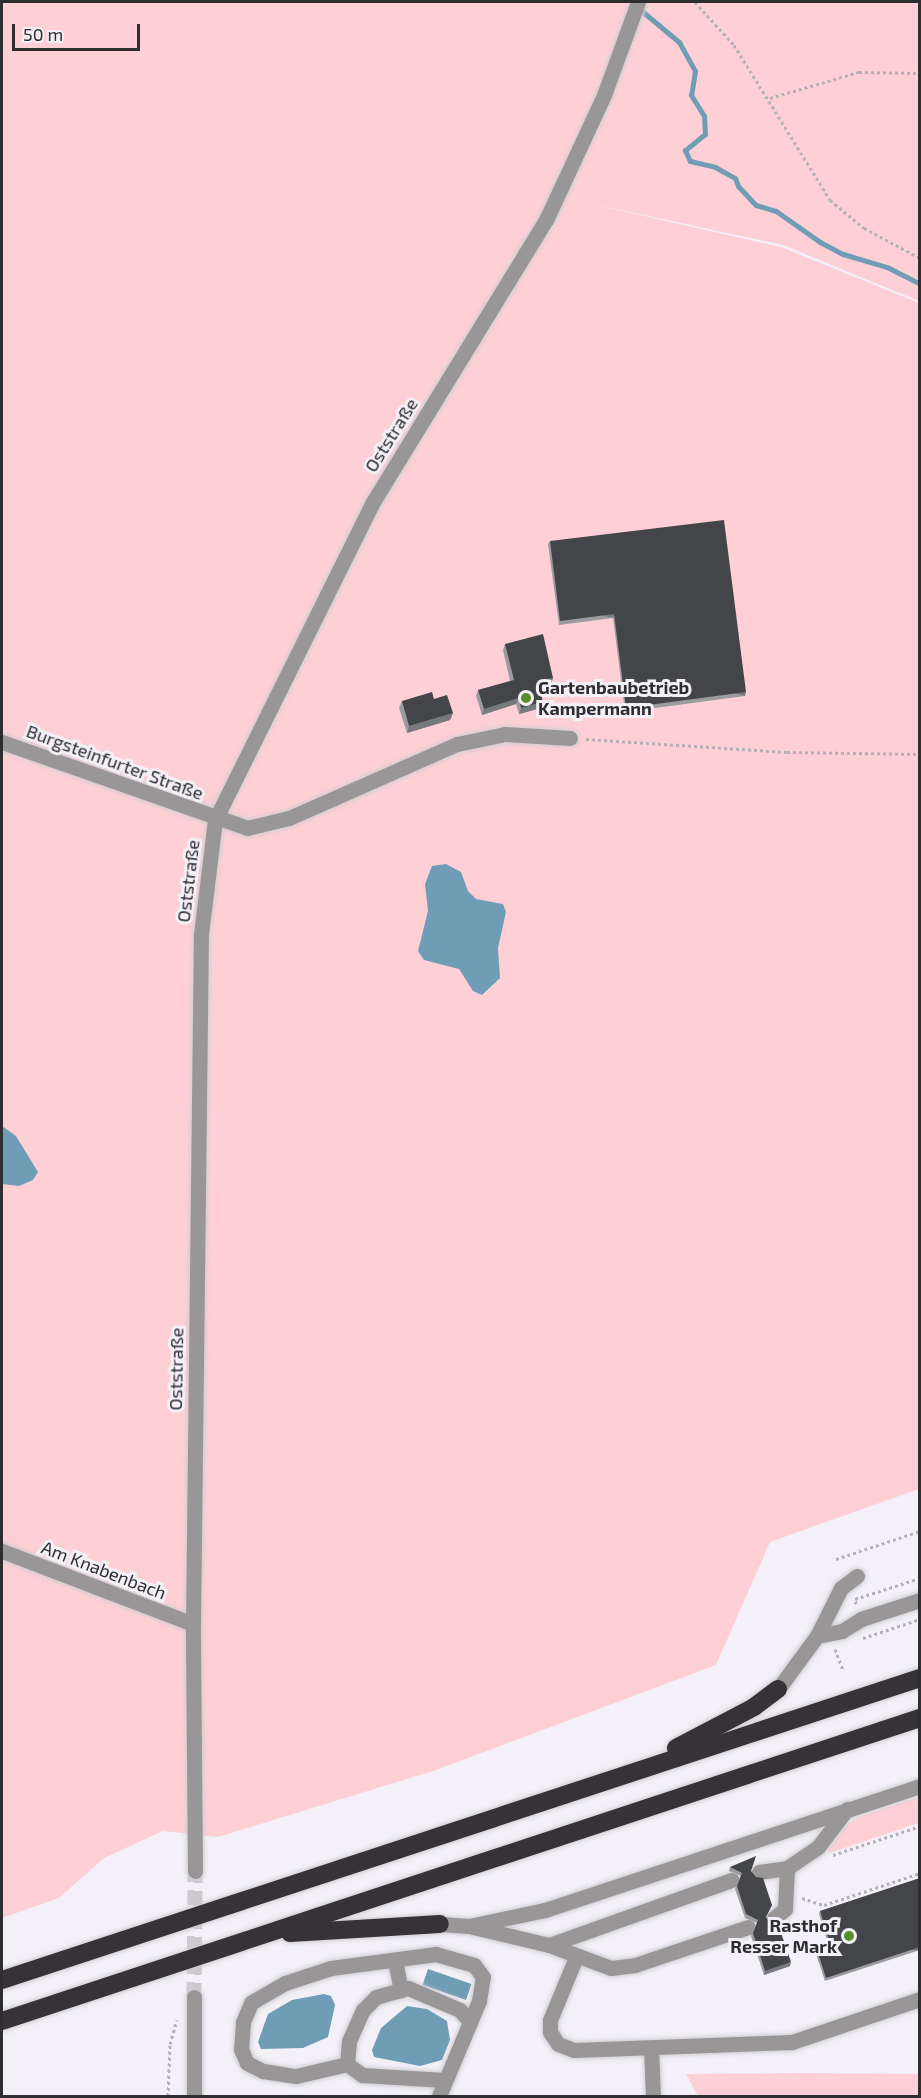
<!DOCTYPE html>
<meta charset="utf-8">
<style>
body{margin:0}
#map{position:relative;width:921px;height:2098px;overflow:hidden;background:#f3f1f7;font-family:"Exo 2",sans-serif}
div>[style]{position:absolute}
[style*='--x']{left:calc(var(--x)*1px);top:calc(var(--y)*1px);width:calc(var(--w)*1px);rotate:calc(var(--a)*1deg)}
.green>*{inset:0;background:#fed0d6}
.water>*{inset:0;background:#709db6;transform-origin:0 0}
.stream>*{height:5px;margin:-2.5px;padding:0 2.5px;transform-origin:2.5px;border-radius:2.5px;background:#709db6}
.minor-tunnel>*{height:15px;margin-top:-7.5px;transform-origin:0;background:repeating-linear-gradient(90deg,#cccacf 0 15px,transparent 0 23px)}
.path>*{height:3px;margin-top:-1.5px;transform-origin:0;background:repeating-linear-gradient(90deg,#b3b1b6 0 3px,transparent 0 6px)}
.roads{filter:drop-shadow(0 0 2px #d0ced3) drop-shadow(0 0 2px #d0ced3)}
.minor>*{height:15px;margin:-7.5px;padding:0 7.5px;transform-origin:7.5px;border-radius:7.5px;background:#989697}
.highway>*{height:18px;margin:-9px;padding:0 9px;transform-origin:9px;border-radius:9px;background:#373236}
.wall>*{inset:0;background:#9b9ba0}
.shaded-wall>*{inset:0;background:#78797d;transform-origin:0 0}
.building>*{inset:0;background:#434549}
.dots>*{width:16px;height:16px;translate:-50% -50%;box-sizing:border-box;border:3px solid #f3f1f7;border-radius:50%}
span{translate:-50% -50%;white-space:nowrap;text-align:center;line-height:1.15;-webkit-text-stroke:6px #f3f1f7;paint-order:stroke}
.street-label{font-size:18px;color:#2e2d30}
.poi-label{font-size:18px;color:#2e2d30;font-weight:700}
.left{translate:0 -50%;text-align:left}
.right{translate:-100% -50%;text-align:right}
.frame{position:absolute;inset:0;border:3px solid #2e2d30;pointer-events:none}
.scale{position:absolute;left:12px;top:24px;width:128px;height:27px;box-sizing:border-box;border:3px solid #2e2d30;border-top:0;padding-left:8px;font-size:18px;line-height:21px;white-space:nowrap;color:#2e2d30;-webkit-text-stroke:4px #f3f1f7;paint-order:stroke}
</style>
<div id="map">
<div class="green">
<div style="clip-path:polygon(2px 2px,920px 2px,919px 301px,783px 245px,579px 201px,781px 247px,919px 303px,919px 1489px,770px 1542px,716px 1665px,436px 1770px,218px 1837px,163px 1831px,104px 1858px,59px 1898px,2px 1918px)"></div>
<div style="clip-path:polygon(919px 1797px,919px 1823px,830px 1853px,828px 1849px,846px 1826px,859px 1817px)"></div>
<div style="clip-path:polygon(807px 2073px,919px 2074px,919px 2096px,698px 2096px,686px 2074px)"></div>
</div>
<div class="water">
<div style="clip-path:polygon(446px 864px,461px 872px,468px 891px,476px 899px,503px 904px,506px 912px,498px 948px,500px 978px,482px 995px,473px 991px,459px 969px,424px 960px,418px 951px,428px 911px,425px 884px,432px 866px)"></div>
<div style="clip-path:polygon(2px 1126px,16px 1136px,38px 1172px,33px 1180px,19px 1186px,2px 1184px)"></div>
<div style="left:428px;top:1969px;width:46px;height:17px;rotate:19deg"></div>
<div style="clip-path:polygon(324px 1994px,331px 1996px,335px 2005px,328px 2037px,303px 2048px,261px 2049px,258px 2042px,268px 2014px,292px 2000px)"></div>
<div style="clip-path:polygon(407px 2006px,427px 2009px,447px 2021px,450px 2040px,442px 2060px,420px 2066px,374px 2057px,372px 2050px,381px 2028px)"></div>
</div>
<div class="stream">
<div style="--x:637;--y:7;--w:55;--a:39.8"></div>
<div style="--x:679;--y:42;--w:33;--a:61"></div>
<div style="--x:695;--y:71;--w:24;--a:99"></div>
<div style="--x:691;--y:95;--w:25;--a:58"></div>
<div style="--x:704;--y:116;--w:18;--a:87"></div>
<div style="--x:705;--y:134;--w:26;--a:141"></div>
<div style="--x:685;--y:150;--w:12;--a:66"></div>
<div style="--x:690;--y:161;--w:26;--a:13"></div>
<div style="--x:715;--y:167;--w:23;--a:29"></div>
<div style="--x:735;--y:178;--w:9;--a:69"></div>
<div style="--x:738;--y:186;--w:26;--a:47"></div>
<div style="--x:756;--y:205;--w:21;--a:17"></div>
<div style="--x:776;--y:211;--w:54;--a:35.2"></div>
<div style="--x:820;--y:242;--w:26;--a:28"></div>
<div style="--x:843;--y:254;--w:46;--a:16.5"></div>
<div style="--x:887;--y:267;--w:37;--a:27"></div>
</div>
<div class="minor-tunnel">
<div style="--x:194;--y:1997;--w:126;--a:-89.5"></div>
</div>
<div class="path">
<div style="--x:695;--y:2;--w:58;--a:47.8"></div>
<div style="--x:734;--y:45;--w:182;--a:58.2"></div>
<div style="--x:830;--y:200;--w:44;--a:39.5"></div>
<div style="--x:864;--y:228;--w:64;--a:28.2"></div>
<div style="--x:770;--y:98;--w:93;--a:-16.3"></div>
<div style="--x:859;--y:72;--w:61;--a:0.9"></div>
<div style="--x:586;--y:739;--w:201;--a:3.7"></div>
<div style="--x:787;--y:752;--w:133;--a:0.9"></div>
<div style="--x:836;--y:1559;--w:89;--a:-18.4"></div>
<div style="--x:856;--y:1604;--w:5;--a:-101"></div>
<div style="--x:855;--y:1599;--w:68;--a:-17.9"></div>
<div style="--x:863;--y:1638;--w:60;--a:-18.4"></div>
<div style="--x:835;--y:1649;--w:22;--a:69"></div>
<div style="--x:833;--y:1855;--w:92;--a:-18.4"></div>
<div style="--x:802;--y:1898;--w:23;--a:18"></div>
<div style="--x:824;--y:1905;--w:101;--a:-18.4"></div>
<div style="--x:168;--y:2096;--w:52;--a:-87.8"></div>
<div style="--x:170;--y:2044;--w:25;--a:-74"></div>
</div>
<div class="roads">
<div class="minor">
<div style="--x:2;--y:742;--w:260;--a:19.3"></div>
<div style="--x:247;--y:828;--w:43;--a:-13.4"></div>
<div style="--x:289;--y:818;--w:184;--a:-23.8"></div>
<div style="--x:457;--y:744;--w:49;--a:-11.8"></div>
<div style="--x:505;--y:734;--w:65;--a:3.5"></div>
<div style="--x:2;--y:1551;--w:204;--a:20.9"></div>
<div style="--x:817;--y:1636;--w:25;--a:-11"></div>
<div style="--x:842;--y:1631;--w:22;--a:-32"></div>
<div style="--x:861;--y:1619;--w:62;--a:-17.9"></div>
<div style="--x:778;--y:1689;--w:66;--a:-53.7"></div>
<div style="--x:817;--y:1636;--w:54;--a:-63.4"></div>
<div style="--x:841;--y:1588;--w:20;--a:-37"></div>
<div style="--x:195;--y:1871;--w:247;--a:-90.5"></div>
<div style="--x:193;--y:1624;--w:690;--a:-89.34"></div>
<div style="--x:201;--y:934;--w:115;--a:-83"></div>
<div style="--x:215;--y:820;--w:355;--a:-63.6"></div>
<div style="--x:373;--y:502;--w:331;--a:-58.5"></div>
<div style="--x:546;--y:220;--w:138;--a:-65.1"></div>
<div style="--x:604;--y:95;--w:99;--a:-69.9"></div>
<div style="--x:759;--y:1872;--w:28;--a:-8"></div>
<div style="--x:787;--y:1868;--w:37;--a:-34"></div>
<div style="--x:818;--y:1847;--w:48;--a:-52.7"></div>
<div style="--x:774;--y:1918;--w:14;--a:-39"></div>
<div style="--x:785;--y:1909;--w:41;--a:-87.2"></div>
<div style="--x:440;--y:1924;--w:29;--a:4"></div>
<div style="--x:469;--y:1926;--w:78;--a:-11.9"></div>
<div style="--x:545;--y:1910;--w:395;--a:-18.3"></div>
<div style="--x:473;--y:1927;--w:78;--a:13.3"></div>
<div style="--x:549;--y:1945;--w:66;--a:20.4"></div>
<div style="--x:611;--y:1968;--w:24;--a:-7"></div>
<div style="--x:635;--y:1965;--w:119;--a:-18.6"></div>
<div style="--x:549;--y:1945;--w:194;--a:-19.6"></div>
<div style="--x:576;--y:1957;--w:68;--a:112.4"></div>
<div style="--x:550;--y:2020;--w:12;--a:90"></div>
<div style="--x:550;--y:2032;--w:14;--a:56"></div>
<div style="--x:558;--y:2044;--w:17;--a:21"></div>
<div style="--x:574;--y:2050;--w:218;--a:-2.1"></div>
<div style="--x:792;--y:2042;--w:135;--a:-18.6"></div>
<div style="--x:395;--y:1960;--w:31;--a:79"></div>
<div style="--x:651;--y:2048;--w:48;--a:87.6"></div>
<div style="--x:347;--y:2064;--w:23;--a:-85"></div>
<div style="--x:349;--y:2041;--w:34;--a:-66"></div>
<div style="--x:363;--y:2010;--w:18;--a:-45"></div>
<div style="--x:376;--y:1997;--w:33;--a:-16"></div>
<div style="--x:408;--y:1988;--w:56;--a:22.9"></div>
<div style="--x:460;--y:2010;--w:16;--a:50"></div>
<div style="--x:194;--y:2096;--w:99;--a:-90"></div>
<div style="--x:439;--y:2096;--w:103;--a:-67.2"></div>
<div style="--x:479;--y:2001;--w:24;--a:-81"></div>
<div style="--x:483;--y:1977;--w:15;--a:-127"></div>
<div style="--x:474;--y:1965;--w:40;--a:-164"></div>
<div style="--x:436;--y:1954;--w:106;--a:172.4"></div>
<div style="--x:331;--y:1968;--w:48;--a:161.9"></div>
<div style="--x:285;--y:1983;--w:39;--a:150"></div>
<div style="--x:251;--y:2003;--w:21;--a:113"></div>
<div style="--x:243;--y:2022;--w:27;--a:94"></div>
<div style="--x:241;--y:2049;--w:15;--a:67"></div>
<div style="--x:247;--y:2063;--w:18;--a:27"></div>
<div style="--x:263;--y:2071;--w:33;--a:9"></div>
<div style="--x:296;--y:2076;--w:52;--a:-13.2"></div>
<div style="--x:347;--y:2064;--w:19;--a:36"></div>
<div style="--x:362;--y:2075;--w:82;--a:3.5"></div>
</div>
<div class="highway">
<div style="--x:676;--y:1748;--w:88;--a:-27.7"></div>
<div style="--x:754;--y:1707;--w:30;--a:-37"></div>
<div style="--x:290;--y:1933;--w:150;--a:-3.4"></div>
<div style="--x:2;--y:1980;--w:966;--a:-18.21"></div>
<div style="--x:2;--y:2021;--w:967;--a:-18.27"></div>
</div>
</div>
<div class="wall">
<div style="clip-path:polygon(550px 541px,745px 696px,625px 712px,613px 618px,559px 625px,548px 544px)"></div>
<div style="clip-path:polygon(505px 644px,553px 678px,551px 684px,539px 687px,541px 708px,519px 714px,516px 704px,482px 715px,476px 696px,478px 690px,510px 681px,503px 650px)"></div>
<div style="clip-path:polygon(434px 699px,453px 713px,450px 720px,407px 733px,399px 708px,402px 701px)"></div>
<div style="clip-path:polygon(730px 1867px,751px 1871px,772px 1905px,766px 1917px,790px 1966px,764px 1975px,751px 1936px,757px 1923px,745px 1918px,735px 1889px,741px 1876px,729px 1871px)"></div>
<div style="clip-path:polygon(920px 1878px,920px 1950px,825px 1981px,816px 1954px,817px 1950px,829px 1947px,819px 1914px,820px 1911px)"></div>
</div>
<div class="shaded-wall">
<div style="left:614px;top:614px;width:4px;height:54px;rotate:104deg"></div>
<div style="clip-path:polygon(553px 678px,551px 684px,536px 688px,538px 681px)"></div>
<div style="left:746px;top:692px;width:4px;height:121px;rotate:104deg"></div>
<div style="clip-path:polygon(519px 698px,516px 704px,482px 715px,484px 709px)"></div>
<div style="clip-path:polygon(543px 702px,541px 708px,519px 714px,521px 708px)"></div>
<div style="clip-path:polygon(453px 713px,450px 720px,407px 733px,409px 726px)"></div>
<div style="left:920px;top:1947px;width:3px;height:99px;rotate:90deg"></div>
<div style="clip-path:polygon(791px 1962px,790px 1966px,764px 1975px,765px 1971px)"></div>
</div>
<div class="building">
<div style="clip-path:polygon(724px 520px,746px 692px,626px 708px,614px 614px,560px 621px,550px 541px)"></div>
<div style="clip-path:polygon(543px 634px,553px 678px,538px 681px,543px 702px,521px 708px,519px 698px,484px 709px,478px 690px,514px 680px,505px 644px)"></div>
<div style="clip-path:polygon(432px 692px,434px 699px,447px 695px,453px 713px,409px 726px,402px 701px)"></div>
<div style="clip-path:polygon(756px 1856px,751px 1871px,756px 1877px,763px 1878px,772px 1905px,766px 1917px,771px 1923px,778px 1924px,791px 1962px,765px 1971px,753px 1933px,758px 1920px,746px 1914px,737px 1886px,742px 1873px,730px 1867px)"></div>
<div style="clip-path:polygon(920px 1878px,920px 1947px,826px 1978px,817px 1950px,831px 1946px,820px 1911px)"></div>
</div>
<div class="dots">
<div style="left:526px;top:698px;background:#5a8d25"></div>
<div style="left:849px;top:1936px;background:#5a8d25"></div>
</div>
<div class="street-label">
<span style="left:391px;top:435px;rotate:-58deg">Oststraße</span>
<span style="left:115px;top:762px;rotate:20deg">Burgsteinfurter Straße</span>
<span style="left:188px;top:881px;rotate:-83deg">Oststraße</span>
<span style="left:176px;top:1369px;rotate:-89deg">Oststraße</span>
<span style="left:104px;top:1570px;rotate:21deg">Am Knabenbach</span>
</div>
<div class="poi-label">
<span class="left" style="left:538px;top:698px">Gartenbaubetrieb<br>Kampermann</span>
<span class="right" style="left:837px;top:1936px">Rasthof<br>Resser Mark</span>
</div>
<div class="frame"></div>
<div class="scale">50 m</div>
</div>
